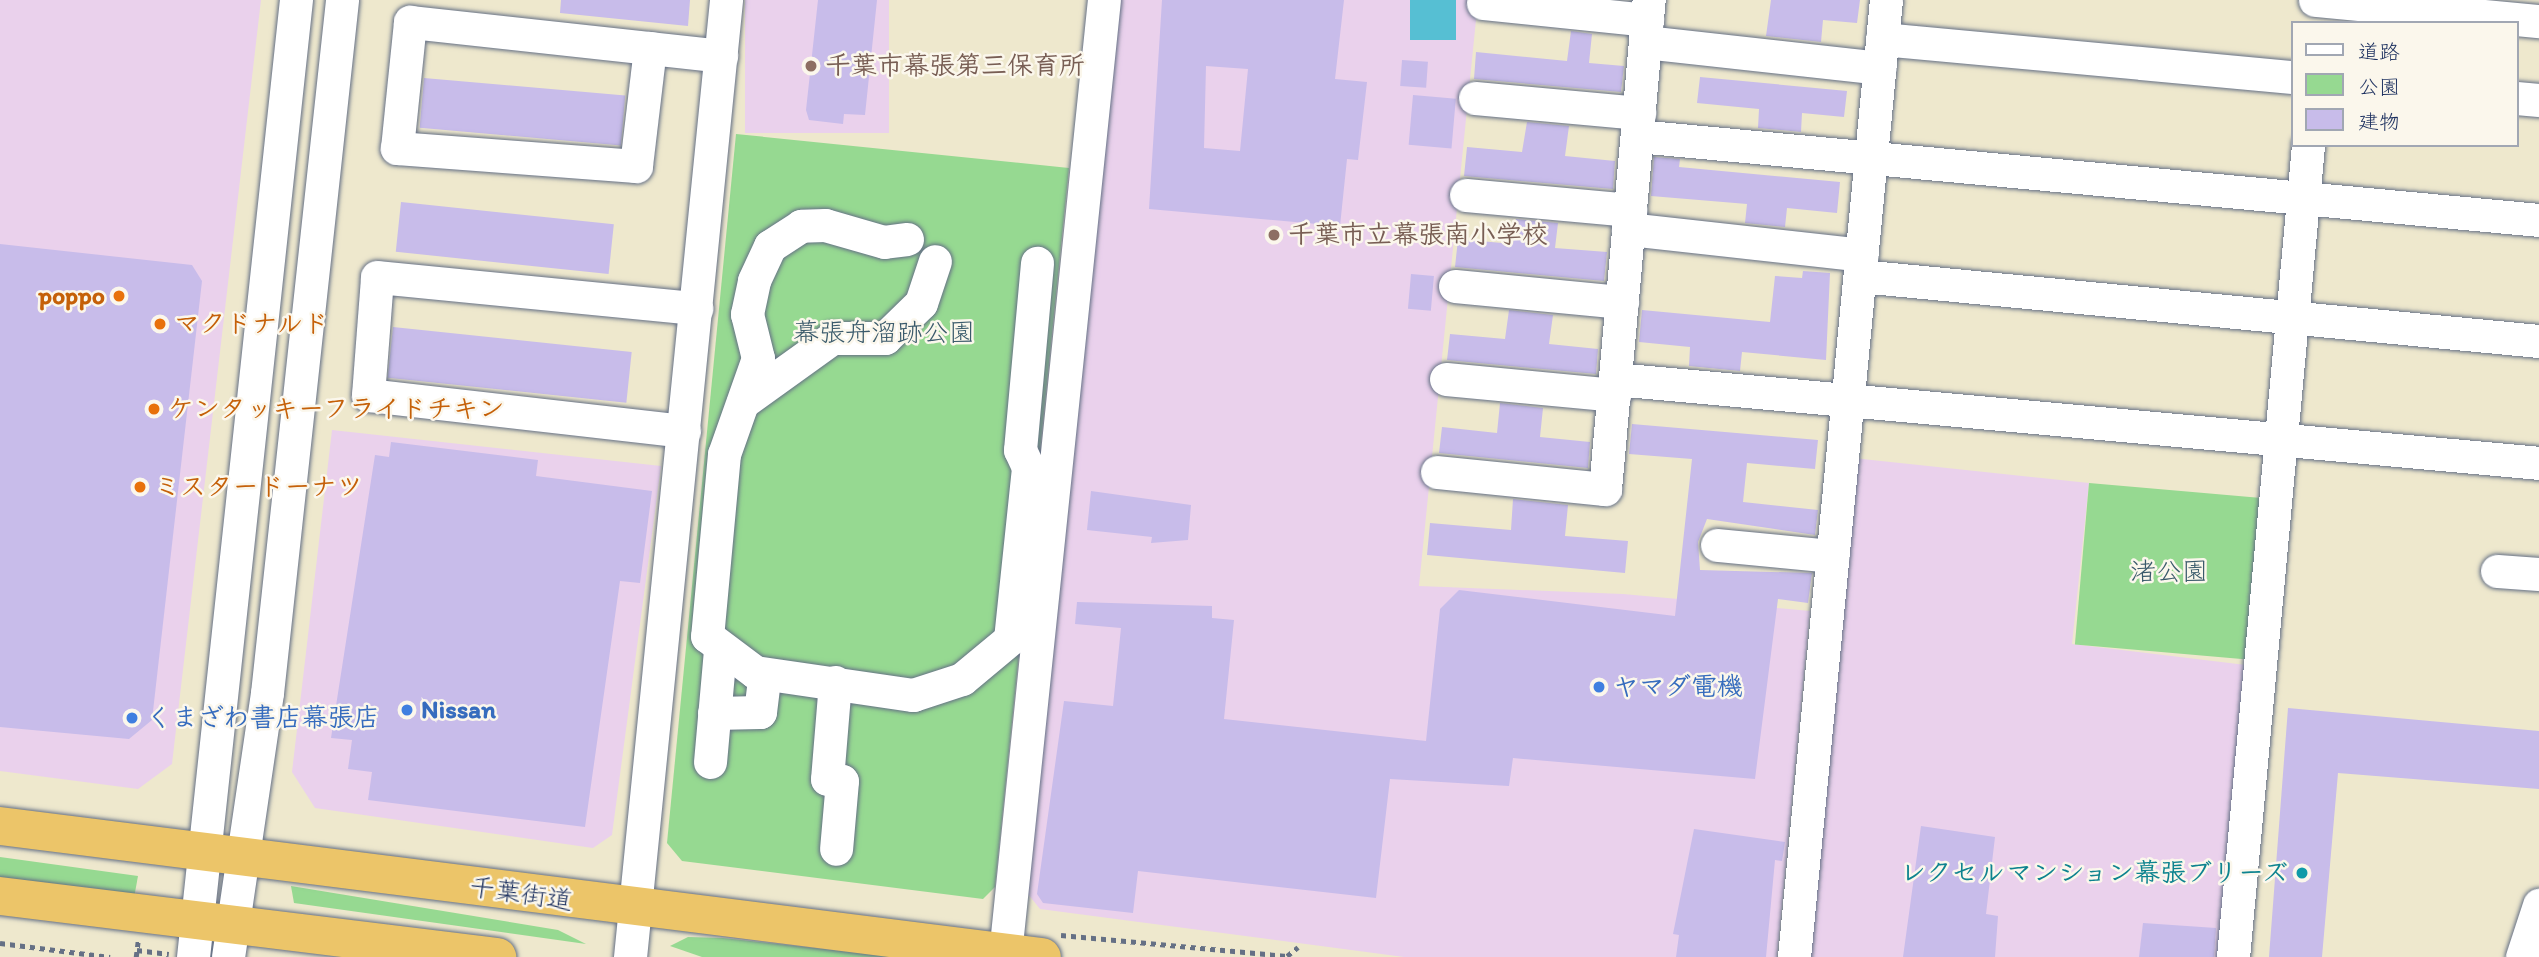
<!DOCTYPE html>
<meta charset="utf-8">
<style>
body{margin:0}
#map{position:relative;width:2539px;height:957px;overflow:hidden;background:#eee8cd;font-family:Itim,"Klee One",sans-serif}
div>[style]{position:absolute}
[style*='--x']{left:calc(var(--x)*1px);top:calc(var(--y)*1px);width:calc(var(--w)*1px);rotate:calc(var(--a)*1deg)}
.built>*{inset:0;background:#ead1ec;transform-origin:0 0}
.green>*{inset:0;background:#96d991;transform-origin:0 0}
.water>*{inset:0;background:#56bfd3;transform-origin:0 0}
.building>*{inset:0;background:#c8bcea;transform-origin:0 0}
.path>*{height:4.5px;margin-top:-2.25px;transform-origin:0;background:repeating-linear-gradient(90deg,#657085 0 5px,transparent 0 10px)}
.roads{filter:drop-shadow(0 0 2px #657085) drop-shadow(0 0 2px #657085)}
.minor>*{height:33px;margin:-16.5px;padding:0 16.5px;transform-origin:16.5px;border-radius:16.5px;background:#fff}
.highway>*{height:38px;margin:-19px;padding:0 19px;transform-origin:19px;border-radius:19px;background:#ecc569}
.dots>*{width:19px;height:19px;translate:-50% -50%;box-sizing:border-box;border:4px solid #fbf7ec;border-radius:50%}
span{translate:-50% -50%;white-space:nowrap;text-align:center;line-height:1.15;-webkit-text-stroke:5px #fbf7ec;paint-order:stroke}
.education-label{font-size:26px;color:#785e54;font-weight:700}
.left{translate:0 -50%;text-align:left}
.food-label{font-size:26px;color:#c56008;font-weight:700}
.right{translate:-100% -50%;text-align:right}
.park-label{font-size:26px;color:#3a5a6b}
.shop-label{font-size:26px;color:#366cbe;font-weight:700}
.culture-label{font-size:26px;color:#0d838f;font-weight:700}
.street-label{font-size:26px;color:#1b2f5e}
.legend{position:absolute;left:2291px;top:21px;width:228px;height:126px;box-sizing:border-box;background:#fbf7ec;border:2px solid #a1a7b3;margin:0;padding:9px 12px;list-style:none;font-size:21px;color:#1b2f5e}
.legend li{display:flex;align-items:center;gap:14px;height:35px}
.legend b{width:35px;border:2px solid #a1a7b3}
</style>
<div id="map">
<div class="built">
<div style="clip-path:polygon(0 0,261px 0,172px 764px,138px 789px,0 771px)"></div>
<div style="left:745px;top:0;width:144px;height:133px"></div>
<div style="clip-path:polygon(1119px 0,1478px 0,1419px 586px,1623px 594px,1810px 611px,1777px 957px,1404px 957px,1040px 909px,1028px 894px)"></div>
<div style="clip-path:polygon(332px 430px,661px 466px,612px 835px,593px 848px,315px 808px,292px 772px)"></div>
<div style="clip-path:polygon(1853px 458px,2089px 483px,2072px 644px,2246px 665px,2219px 957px,1805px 957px)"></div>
</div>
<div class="green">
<div style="clip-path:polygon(736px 134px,1069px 168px,995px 887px,983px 899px,682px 861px,667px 843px)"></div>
<div style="left:2089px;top:483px;width:176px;height:162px;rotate:5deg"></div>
<div style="clip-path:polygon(0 857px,138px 876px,134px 898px,0 891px)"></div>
<div style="clip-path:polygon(291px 886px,558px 930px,586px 944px,294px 903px)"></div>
<div style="clip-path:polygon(688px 937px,723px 938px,896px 957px,702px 957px,670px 946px)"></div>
</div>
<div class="water">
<div style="left:1410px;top:0;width:46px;height:40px"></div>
</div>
<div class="building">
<div style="clip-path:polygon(561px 0,690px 0,688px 26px,560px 13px)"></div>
<div style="clip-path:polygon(818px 0,877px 0,865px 115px,844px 114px,843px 124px,809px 120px,806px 110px)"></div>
<div style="clip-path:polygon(evenodd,1162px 0,1344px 0,1335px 79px,1367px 82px,1358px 160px,1347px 159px,1340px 226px,1149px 209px,1162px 0,1206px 66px,1248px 69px,1240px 151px,1204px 148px,1206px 66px)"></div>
<div style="clip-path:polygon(1771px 0,1860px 0,1857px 23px,1823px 20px,1821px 42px,1766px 36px)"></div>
<div style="clip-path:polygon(1571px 31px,1592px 34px,1589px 63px,1624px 66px,1621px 92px,1474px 79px,1476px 52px,1567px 61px)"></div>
<div style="left:1402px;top:60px;width:26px;height:26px;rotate:4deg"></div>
<div style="clip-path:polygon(1700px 77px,1847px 91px,1844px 117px,1802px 113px,1801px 132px,1758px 128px,1759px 109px,1697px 103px)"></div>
<div style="left:424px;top:78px;width:202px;height:50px;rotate:5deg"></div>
<div style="left:1413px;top:95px;width:43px;height:50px;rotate:5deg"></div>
<div style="clip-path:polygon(1527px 122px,1569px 126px,1565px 156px,1615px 161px,1613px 189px,1464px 176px,1467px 147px,1522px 152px)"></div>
<div style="clip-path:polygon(1654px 157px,1680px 159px,1679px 167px,1840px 182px,1837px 213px,1787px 208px,1785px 227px,1745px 223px,1747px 204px,1651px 196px)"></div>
<div style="left:401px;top:202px;width:214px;height:50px;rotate:6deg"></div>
<div style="clip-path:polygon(1516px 219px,1558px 223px,1555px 248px,1607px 252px,1604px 281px,1455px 267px,1458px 239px,1513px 244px)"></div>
<div style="clip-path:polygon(0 244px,192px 265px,202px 281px,152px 720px,129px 739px,0 727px)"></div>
<div style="clip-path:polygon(1803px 271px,1830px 273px,1826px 360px,1742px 352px,1740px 371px,1689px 366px,1690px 347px,1639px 342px,1642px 310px,1770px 322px,1775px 276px,1802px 278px)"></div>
<div style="left:1411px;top:274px;width:23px;height:35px;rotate:5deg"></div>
<div style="clip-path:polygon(1509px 310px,1553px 315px,1549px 344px,1598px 349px,1596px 374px,1447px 360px,1450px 334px,1505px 339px)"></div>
<div style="left:393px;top:327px;width:240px;height:51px;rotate:6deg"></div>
<div style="clip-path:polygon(1500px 403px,1543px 408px,1540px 437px,1590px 442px,1588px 468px,1439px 453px,1442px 427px,1497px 433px)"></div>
<div style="clip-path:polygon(1632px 424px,1818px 440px,1815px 469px,1747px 463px,1743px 502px,1818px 510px,1815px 535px,1707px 519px,1698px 542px,1700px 570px,1812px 573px,1808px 603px,1778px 599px,1755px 779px,1513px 758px,1509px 786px,1390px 779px,1376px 898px,1138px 871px,1133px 913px,1043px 903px,1037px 894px,1064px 701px,1113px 706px,1121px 628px,1075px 624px,1077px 602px,1212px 606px,1212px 618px,1234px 620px,1224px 719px,1426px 741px,1440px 609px,1459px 590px,1675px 616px,1692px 459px,1629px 454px)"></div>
<div style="clip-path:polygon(391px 442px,538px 460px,536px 476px,652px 491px,640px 583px,620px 581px,585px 827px,368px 800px,372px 772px,348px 769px,352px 740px,331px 738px,375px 455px,389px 457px)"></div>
<div style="clip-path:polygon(1091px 491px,1191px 505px,1188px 540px,1151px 543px,1152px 537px,1087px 530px)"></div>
<div style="clip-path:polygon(1513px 499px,1568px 505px,1565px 536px,1628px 541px,1625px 573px,1427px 555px,1430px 523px,1511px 530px)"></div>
<div style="clip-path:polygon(2288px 708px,2539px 731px,2539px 789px,2338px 773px,2322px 957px,2269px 957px)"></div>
<div style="clip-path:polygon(1921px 826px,1995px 837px,1986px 914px,1998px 916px,1995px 957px,1903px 957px)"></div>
<div style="clip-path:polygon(1694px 829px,1785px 842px,1782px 861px,1775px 860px,1766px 957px,1676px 957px,1679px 935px,1673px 934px)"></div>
<div style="clip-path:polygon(2143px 923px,2216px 928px,2214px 957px,2139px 957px)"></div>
</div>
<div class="path">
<div style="--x:1061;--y:935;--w:227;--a:5.3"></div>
<div style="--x:1287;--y:956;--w:14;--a:-39"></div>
<div style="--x:0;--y:943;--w:111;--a:7.3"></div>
<div style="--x:137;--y:950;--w:32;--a:7"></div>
<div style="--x:136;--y:957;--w:16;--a:-83"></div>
</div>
<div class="roads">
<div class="minor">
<div style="--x:2315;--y:0;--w:225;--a:5.4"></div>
<div style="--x:1483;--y:3;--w:165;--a:5.9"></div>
<div style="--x:1882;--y:39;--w:412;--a:5.3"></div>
<div style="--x:1645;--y:42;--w:236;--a:6.3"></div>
<div style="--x:650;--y:48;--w:119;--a:96.8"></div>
<div style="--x:636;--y:166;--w:240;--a:-175.7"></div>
<div style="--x:397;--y:148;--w:127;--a:-84.1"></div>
<div style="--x:410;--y:22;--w:313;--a:6.2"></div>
<div style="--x:1475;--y:98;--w:165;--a:5.2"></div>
<div style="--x:2516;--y:98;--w:23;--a:5"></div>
<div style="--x:1637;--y:136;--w:906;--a:5.32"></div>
<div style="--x:1466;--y:195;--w:165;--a:5.2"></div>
<div style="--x:1628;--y:229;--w:235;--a:6.3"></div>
<div style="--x:907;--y:239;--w:23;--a:173"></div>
<div style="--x:884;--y:242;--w:61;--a:-163.9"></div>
<div style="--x:825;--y:225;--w:24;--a:178"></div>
<div style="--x:801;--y:226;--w:37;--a:147"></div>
<div style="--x:770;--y:246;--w:38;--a:115"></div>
<div style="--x:754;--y:281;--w:34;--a:102"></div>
<div style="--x:747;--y:314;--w:45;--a:76"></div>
<div style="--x:758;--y:358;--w:102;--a:109.5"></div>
<div style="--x:724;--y:454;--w:183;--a:95.3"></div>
<div style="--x:707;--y:636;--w:60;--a:36.9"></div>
<div style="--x:755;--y:672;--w:160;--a:8.3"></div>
<div style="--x:913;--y:695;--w:52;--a:-18.1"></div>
<div style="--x:962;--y:679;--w:62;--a:-39.8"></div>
<div style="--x:1010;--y:639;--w:173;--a:-84"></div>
<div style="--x:1028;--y:467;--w:19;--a:-115"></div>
<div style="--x:1020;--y:450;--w:188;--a:-84.8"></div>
<div style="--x:1860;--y:276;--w:682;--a:5.47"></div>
<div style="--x:1455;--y:286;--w:168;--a:5.5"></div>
<div style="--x:1446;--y:379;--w:169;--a:5.4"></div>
<div style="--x:1615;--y:379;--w:928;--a:5.19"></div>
<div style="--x:743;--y:402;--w:110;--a:-35.7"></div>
<div style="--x:832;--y:338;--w:53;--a:0"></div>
<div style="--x:885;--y:338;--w:50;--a:-44.2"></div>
<div style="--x:921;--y:303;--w:44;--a:-71.6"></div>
<div style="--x:684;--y:431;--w:318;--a:-173.5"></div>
<div style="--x:368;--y:395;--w:118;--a:-85.6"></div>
<div style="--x:377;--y:277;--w:321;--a:5.6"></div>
<div style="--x:1437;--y:472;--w:169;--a:5.8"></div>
<div style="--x:1605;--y:489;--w:491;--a:-84.9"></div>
<div style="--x:1717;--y:545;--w:116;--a:5.5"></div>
<div style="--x:2497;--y:571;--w:42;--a:4.1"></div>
<div style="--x:835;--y:682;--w:97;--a:94.7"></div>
<div style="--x:827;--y:779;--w:15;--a:8"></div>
<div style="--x:842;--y:781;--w:68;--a:95"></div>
<div style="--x:714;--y:713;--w:46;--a:-1.2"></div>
<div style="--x:760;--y:712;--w:38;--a:-83"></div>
<div style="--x:710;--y:762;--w:113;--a:-84.9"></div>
<div style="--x:1005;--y:954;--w:959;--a:-84.08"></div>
<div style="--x:193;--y:957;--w:963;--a:-83.86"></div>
<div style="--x:228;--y:957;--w:267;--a:-81.6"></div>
<div style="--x:267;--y:693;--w:697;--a:-83.82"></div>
<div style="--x:630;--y:957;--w:962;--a:-84.27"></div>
<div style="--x:1794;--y:957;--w:961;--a:-84.51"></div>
<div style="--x:2233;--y:957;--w:815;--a:-84.72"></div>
<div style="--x:2522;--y:957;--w:55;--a:-71.9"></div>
</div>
<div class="highway">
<div style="--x:0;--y:826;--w:1050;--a:7.17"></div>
<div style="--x:0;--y:896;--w:501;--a:7"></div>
</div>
</div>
<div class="dots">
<div style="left:811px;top:66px;background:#8d6e63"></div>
<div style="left:1274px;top:235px;background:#8d6e63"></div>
<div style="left:119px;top:296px;background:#e8710a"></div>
<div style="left:160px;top:324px;background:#e8710a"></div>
<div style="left:154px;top:409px;background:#e8710a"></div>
<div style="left:140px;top:487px;background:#e8710a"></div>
<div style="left:1599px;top:687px;background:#3f7fe0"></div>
<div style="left:407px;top:710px;background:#3f7fe0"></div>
<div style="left:132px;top:718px;background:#3f7fe0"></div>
<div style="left:2302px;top:873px;background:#0f9aa8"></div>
</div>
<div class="education-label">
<span class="left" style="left:825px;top:66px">千葉市幕張第三保育所</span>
<span class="left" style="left:1288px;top:235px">千葉市立幕張南小学校</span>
</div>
<div class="food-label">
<span class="right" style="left:105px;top:296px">poppo</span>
<span class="left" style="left:174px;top:324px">マクドナルド</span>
<span class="left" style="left:168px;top:409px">ケンタッキーフライドチキン</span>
<span class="left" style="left:154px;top:487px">ミスタードーナツ</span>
</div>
<div class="park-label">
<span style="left:884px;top:333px">幕張舟溜跡公園</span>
<span style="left:2169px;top:572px">渚公園</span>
</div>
<div class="shop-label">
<span class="left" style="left:1613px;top:687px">ヤマダ電機</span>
<span class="left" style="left:421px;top:710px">Nissan</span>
<span class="left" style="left:146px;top:718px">くまざわ書店幕張店</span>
</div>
<div class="culture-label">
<span class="right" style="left:2288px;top:873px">レクセルマンション幕張ブリーズ</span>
</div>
<div class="street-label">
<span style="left:521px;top:894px;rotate:8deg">千葉街道</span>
</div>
<ul class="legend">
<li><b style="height:9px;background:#fff"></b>道路</li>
<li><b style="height:19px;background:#96d991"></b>公園</li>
<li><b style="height:19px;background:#c8bcea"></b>建物</li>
</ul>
</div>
